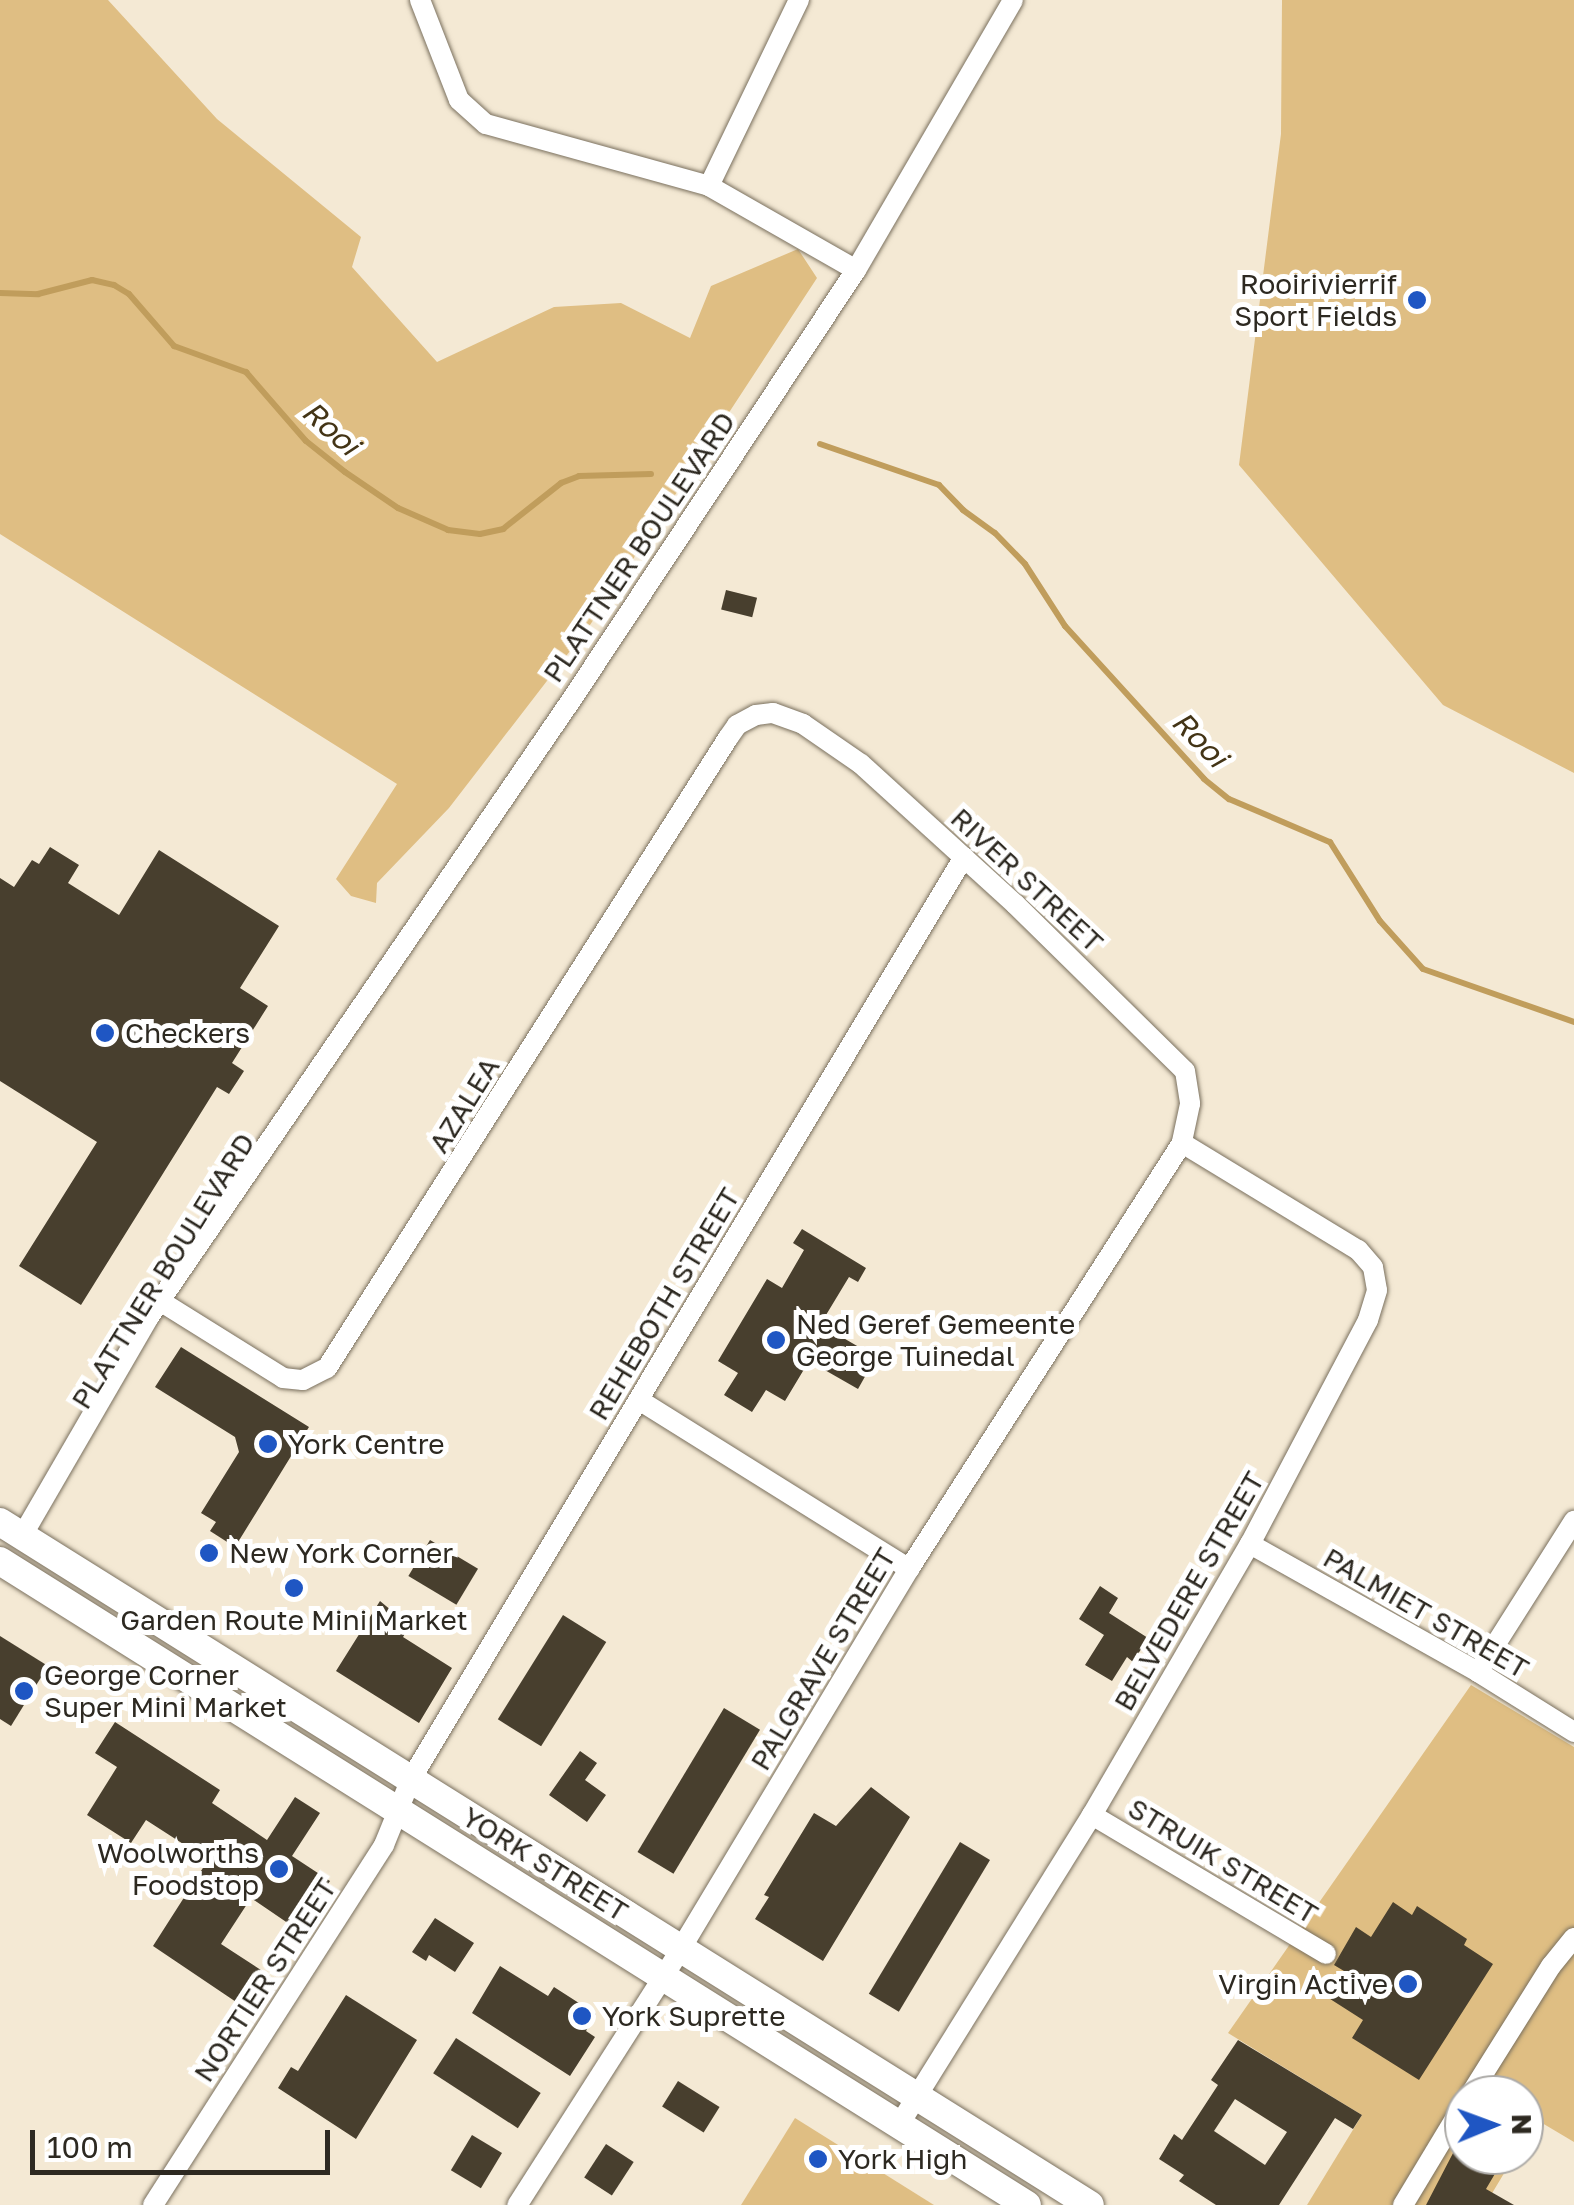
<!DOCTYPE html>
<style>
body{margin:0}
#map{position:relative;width:1574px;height:2205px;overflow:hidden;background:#f4e9d4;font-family:"Golos Text",sans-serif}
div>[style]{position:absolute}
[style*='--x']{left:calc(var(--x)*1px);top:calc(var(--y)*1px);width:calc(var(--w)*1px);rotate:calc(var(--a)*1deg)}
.green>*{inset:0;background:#dfbe83}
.stream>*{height:6px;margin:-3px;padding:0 3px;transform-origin:3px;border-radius:3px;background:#c09d5c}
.building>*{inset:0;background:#483f2e;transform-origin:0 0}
.roads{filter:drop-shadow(0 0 2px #7a705e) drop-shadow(0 0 2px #7a705e)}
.minor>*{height:20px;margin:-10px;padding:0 10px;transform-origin:10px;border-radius:10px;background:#fff}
.secondary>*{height:28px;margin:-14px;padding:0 14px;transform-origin:14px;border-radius:14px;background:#fff}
.dots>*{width:28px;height:28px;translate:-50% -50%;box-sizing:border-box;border:5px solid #fff;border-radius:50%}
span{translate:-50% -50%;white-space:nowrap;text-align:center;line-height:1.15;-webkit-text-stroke:10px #fff;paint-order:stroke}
.poi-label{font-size:28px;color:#2d2921}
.right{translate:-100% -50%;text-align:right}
.left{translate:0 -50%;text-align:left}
.street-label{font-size:28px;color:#2d2921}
.water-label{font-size:30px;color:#433416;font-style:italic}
.north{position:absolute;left:1444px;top:2075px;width:100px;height:100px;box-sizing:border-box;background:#fff;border:2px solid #aba9a6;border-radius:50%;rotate:89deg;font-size:28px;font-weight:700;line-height:40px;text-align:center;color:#2d2921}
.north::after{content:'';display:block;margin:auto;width:35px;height:45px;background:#1f56c3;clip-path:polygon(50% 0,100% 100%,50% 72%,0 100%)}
.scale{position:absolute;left:30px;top:2130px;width:300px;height:45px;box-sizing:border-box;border:5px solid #2d2921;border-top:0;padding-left:12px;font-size:30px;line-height:35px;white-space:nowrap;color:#2d2921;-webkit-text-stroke:8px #fff;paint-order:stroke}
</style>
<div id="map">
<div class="green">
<div style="clip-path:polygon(0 0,108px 0,217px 119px,361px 237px,352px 267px,437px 362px,554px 307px,621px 303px,690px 338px,711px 286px,798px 249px,817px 278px,590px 625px,449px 808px,377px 883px,376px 903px,351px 896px,336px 879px,397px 784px,0 534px)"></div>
<div style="clip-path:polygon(1282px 0,1574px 0,1574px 773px,1443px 705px,1239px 465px,1281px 134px)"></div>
<div style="clip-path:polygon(1471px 1685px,1574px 1747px,1574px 2142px,1537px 2120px,1524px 2141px,1524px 2095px,1464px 2095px,1464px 2155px,1515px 2155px,1485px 2205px,1307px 2205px,1362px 2115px,1228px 2033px)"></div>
<div style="clip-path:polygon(795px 2118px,934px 2205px,741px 2205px)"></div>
</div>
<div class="stream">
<div style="--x:0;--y:293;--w:38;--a:2"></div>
<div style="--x:38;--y:294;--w:56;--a:-14.5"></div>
<div style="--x:92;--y:280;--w:23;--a:13"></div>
<div style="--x:114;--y:285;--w:17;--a:31"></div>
<div style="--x:129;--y:294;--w:69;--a:49.1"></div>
<div style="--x:174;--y:346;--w:77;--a:19.9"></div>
<div style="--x:246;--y:372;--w:91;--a:49"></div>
<div style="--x:306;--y:441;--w:50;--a:38.5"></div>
<div style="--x:345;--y:472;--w:64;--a:34.2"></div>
<div style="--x:398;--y:508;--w:55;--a:23.7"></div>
<div style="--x:448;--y:530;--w:32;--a:7"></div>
<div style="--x:480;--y:534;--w:24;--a:-12"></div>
<div style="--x:503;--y:529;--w:74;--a:-38.4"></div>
<div style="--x:561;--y:483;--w:19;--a:-21"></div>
<div style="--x:579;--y:476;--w:72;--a:-1.6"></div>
<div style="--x:820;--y:444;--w:126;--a:19"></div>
<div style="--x:939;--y:485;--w:35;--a:46"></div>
<div style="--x:963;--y:510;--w:39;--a:36"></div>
<div style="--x:995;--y:533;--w:43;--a:45.9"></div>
<div style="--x:1025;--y:564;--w:74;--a:57.2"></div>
<div style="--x:1065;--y:626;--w:207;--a:47.7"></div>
<div style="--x:1204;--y:779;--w:32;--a:39"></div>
<div style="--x:1229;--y:799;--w:110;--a:23.1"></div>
<div style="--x:1330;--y:842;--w:93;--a:57.7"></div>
<div style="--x:1380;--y:921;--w:64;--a:48.1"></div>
<div style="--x:1423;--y:969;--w:160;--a:19.3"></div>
</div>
<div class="building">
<div style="left:726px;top:590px;width:32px;height:20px;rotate:14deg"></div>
<div style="clip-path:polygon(50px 847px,79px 865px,68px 883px,119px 915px,159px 850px,279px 926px,240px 988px,268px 1006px,232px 1063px,244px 1071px,229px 1094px,217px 1087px,81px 1305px,19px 1266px,97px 1142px,0 1081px,0 878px,14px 887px,32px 860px,39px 864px)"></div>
<div style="clip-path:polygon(802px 1229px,866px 1268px,858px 1282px,849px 1277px,826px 1315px,834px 1320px,828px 1329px,876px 1357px,858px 1389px,809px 1361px,785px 1401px,766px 1390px,752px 1412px,724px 1395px,738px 1373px,718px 1361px,767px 1279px,782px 1288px,804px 1250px,793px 1243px)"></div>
<div style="clip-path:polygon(181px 1347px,309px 1427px,235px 1547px,210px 1531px,216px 1522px,201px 1513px,239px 1452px,235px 1437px,155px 1387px)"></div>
<div style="left:430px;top:1540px;width:56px;height:42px;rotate:31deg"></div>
<div style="clip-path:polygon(1100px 1586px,1118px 1598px,1109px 1613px,1148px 1638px,1133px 1662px,1127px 1657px,1112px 1681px,1085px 1665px,1104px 1635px,1079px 1619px)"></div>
<div style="clip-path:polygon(380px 1601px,410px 1626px,403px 1637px,452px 1668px,419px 1723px,336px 1671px)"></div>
<div style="left:563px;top:1615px;width:51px;height:123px;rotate:32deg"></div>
<div style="clip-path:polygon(0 1636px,48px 1666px,11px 1726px,0 1719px)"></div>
<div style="left:724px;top:1708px;width:42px;height:168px;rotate:31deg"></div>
<div style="clip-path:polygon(115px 1722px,220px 1790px,212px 1803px,267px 1840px,295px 1797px,320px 1813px,292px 1856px,330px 1881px,298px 1930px,251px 1898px,221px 1944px,270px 1976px,248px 2010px,153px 1946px,208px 1860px,146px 1820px,131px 1843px,87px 1815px,117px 1767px,95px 1753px)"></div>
<div style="clip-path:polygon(580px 1751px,597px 1763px,585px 1780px,606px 1795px,587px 1822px,549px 1795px)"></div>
<div style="clip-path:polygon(871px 1787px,910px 1817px,823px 1961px,755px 1919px,769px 1897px,764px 1895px,814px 1813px,836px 1826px)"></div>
<div style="left:960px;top:1842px;width:35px;height:177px;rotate:31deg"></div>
<div style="clip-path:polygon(1393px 1902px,1412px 1915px,1417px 1906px,1467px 1939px,1464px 1945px,1493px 1964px,1419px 2080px,1352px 2038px,1363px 2020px,1327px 1997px,1344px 1971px,1334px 1965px,1356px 1927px,1371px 1937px)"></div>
<div style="clip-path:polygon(435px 1918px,474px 1943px,455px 1972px,429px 1955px,426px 1961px,412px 1952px)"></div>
<div style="clip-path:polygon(500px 1966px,548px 1996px,554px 1987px,596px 2014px,586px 2031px,595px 2037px,570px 2076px,472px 2013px)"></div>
<div style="clip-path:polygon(346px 1995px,417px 2040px,356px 2139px,278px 2088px,291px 2067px,298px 2071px)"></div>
<div style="left:456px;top:2038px;width:101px;height:42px;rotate:33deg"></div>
<div style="clip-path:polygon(evenodd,1238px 2040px,1362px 2115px,1353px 2129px,1335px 2118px,1279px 2205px,1216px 2205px,1179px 2181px,1184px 2175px,1159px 2159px,1174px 2134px,1182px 2140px,1218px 2085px,1211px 2080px,1238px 2040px,1235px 2099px,1287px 2132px,1265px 2165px,1214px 2131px,1235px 2099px)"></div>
<div style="left:678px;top:2081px;width:49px;height:30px;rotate:32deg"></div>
<div style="clip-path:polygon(1464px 2132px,1464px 2155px,1506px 2155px,1486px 2189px,1514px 2205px,1426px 2205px)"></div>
<div style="left:472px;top:2135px;width:35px;height:41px;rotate:31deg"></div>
<div style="left:606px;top:2144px;width:33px;height:40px;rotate:33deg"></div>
</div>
<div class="roads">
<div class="minor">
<div style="--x:420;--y:0;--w:107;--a:68.7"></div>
<div style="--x:459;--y:100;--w:36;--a:42"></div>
<div style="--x:486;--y:124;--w:231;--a:15.5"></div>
<div style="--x:709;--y:186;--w:169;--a:29.7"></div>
<div style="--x:709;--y:186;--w:207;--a:-64.2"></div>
<div style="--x:160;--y:1301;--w:145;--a:32"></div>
<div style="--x:283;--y:1378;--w:20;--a:6"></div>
<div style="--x:303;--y:1380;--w:27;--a:-27"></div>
<div style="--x:327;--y:1368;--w:747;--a:-57.52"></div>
<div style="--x:728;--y:738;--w:16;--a:-55"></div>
<div style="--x:737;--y:725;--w:21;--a:-28"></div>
<div style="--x:756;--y:715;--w:17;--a:-7"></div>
<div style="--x:773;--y:713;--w:32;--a:20"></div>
<div style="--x:803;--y:724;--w:70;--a:34.6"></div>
<div style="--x:861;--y:764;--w:208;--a:42.3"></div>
<div style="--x:1015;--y:904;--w:238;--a:44.5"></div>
<div style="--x:1185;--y:1071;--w:33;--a:81"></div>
<div style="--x:1190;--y:1104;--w:40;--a:102"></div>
<div style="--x:1182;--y:1143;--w:506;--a:122.65"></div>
<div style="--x:909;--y:1569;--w:443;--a:121"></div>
<div style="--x:681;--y:1949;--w:304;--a:122.6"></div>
<div style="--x:639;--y:1400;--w:319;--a:32"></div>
<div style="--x:22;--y:1536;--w:253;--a:-59.9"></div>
<div style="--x:149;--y:1317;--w:753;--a:-55.61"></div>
<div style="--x:574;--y:696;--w:511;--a:-56.5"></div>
<div style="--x:856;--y:270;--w:312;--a:-59.8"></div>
<div style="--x:1250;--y:1544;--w:261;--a:29.3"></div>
<div style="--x:1478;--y:1672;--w:113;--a:32"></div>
<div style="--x:1478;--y:1672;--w:179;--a:-57.6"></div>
<div style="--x:1092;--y:1815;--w:272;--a:30.7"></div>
<div style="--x:1470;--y:2095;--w:152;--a:-57.9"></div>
<div style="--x:1551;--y:1966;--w:36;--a:-51"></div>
<div style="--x:899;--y:2125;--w:365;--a:-58.1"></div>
<div style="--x:1092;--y:1815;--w:314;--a:-59.8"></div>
<div style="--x:1250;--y:1544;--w:253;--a:-62.2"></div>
<div style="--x:1368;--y:1320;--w:31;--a:-73"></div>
<div style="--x:1377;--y:1290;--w:23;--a:-100"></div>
<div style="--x:1373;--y:1267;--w:23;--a:-131"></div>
<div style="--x:1358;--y:1250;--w:206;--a:-148.7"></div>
<div style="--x:153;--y:2205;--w:428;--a:-57.3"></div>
<div style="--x:384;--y:1845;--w:71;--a:-67.8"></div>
<div style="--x:411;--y:1779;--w:1075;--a:-59.05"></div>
<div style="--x:1403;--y:2205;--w:118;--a:-58.9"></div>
</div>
<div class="secondary">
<div style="--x:0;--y:1522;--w:1286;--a:32.07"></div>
<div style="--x:0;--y:1561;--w:1212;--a:32.09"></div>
</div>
</div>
<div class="dots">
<div style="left:1417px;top:300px;background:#1f56c3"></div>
<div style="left:105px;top:1033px;background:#1f56c3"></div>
<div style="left:776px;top:1340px;background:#1f56c3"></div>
<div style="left:268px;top:1444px;background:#1f56c3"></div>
<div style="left:209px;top:1553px;background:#1f56c3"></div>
<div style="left:294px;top:1588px;background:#1f56c3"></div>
<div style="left:24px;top:1691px;background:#1f56c3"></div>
<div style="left:279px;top:1869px;background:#1f56c3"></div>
<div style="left:1408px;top:1984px;background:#1f56c3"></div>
<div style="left:582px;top:2016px;background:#1f56c3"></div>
<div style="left:818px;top:2159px;background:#1f56c3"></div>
</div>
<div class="poi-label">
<span class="right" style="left:1397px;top:300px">Rooirivierrif<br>Sport Fields</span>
<span class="left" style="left:125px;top:1033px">Checkers</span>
<span class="left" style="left:796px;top:1340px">Ned Geref Gemeente<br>George Tuinedal</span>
<span class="left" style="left:288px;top:1444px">York Centre</span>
<span class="left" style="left:229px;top:1553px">New York Corner</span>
<span style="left:294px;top:1620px">Garden Route Mini Market</span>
<span class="left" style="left:44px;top:1691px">George Corner<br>Super Mini Market</span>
<span class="right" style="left:259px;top:1869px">Woolworths<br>Foodstop</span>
<span class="right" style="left:1388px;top:1984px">Virgin Active</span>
<span class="left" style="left:602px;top:2016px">York Suprette</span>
<span class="left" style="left:838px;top:2159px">York High</span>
</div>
<div class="street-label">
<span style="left:639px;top:547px;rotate:-56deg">PLATTNER BOULEVARD</span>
<span style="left:1027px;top:880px;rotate:43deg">RIVER STREET</span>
<span style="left:464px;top:1105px;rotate:-58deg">AZALEA</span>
<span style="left:163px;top:1271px;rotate:-58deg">PLATTNER BOULEVARD</span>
<span style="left:664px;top:1304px;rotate:-59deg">REHEBOTH STREET</span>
<span style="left:1189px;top:1591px;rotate:-60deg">BELVEDERE STREET</span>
<span style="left:1426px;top:1613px;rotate:30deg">PALMIET STREET</span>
<span style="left:823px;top:1659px;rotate:-59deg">PALGRAVE STREET</span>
<span style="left:1223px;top:1861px;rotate:31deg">STRUIK STREET</span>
<span style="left:545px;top:1864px;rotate:32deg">YORK STREET</span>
<span style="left:265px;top:1980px;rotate:-57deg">NORTIER STREET</span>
</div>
<div class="water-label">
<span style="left:331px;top:428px;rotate:42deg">Rooi</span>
<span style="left:1200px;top:739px;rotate:46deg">Rooi</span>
</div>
<div class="north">N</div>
<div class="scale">100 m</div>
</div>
